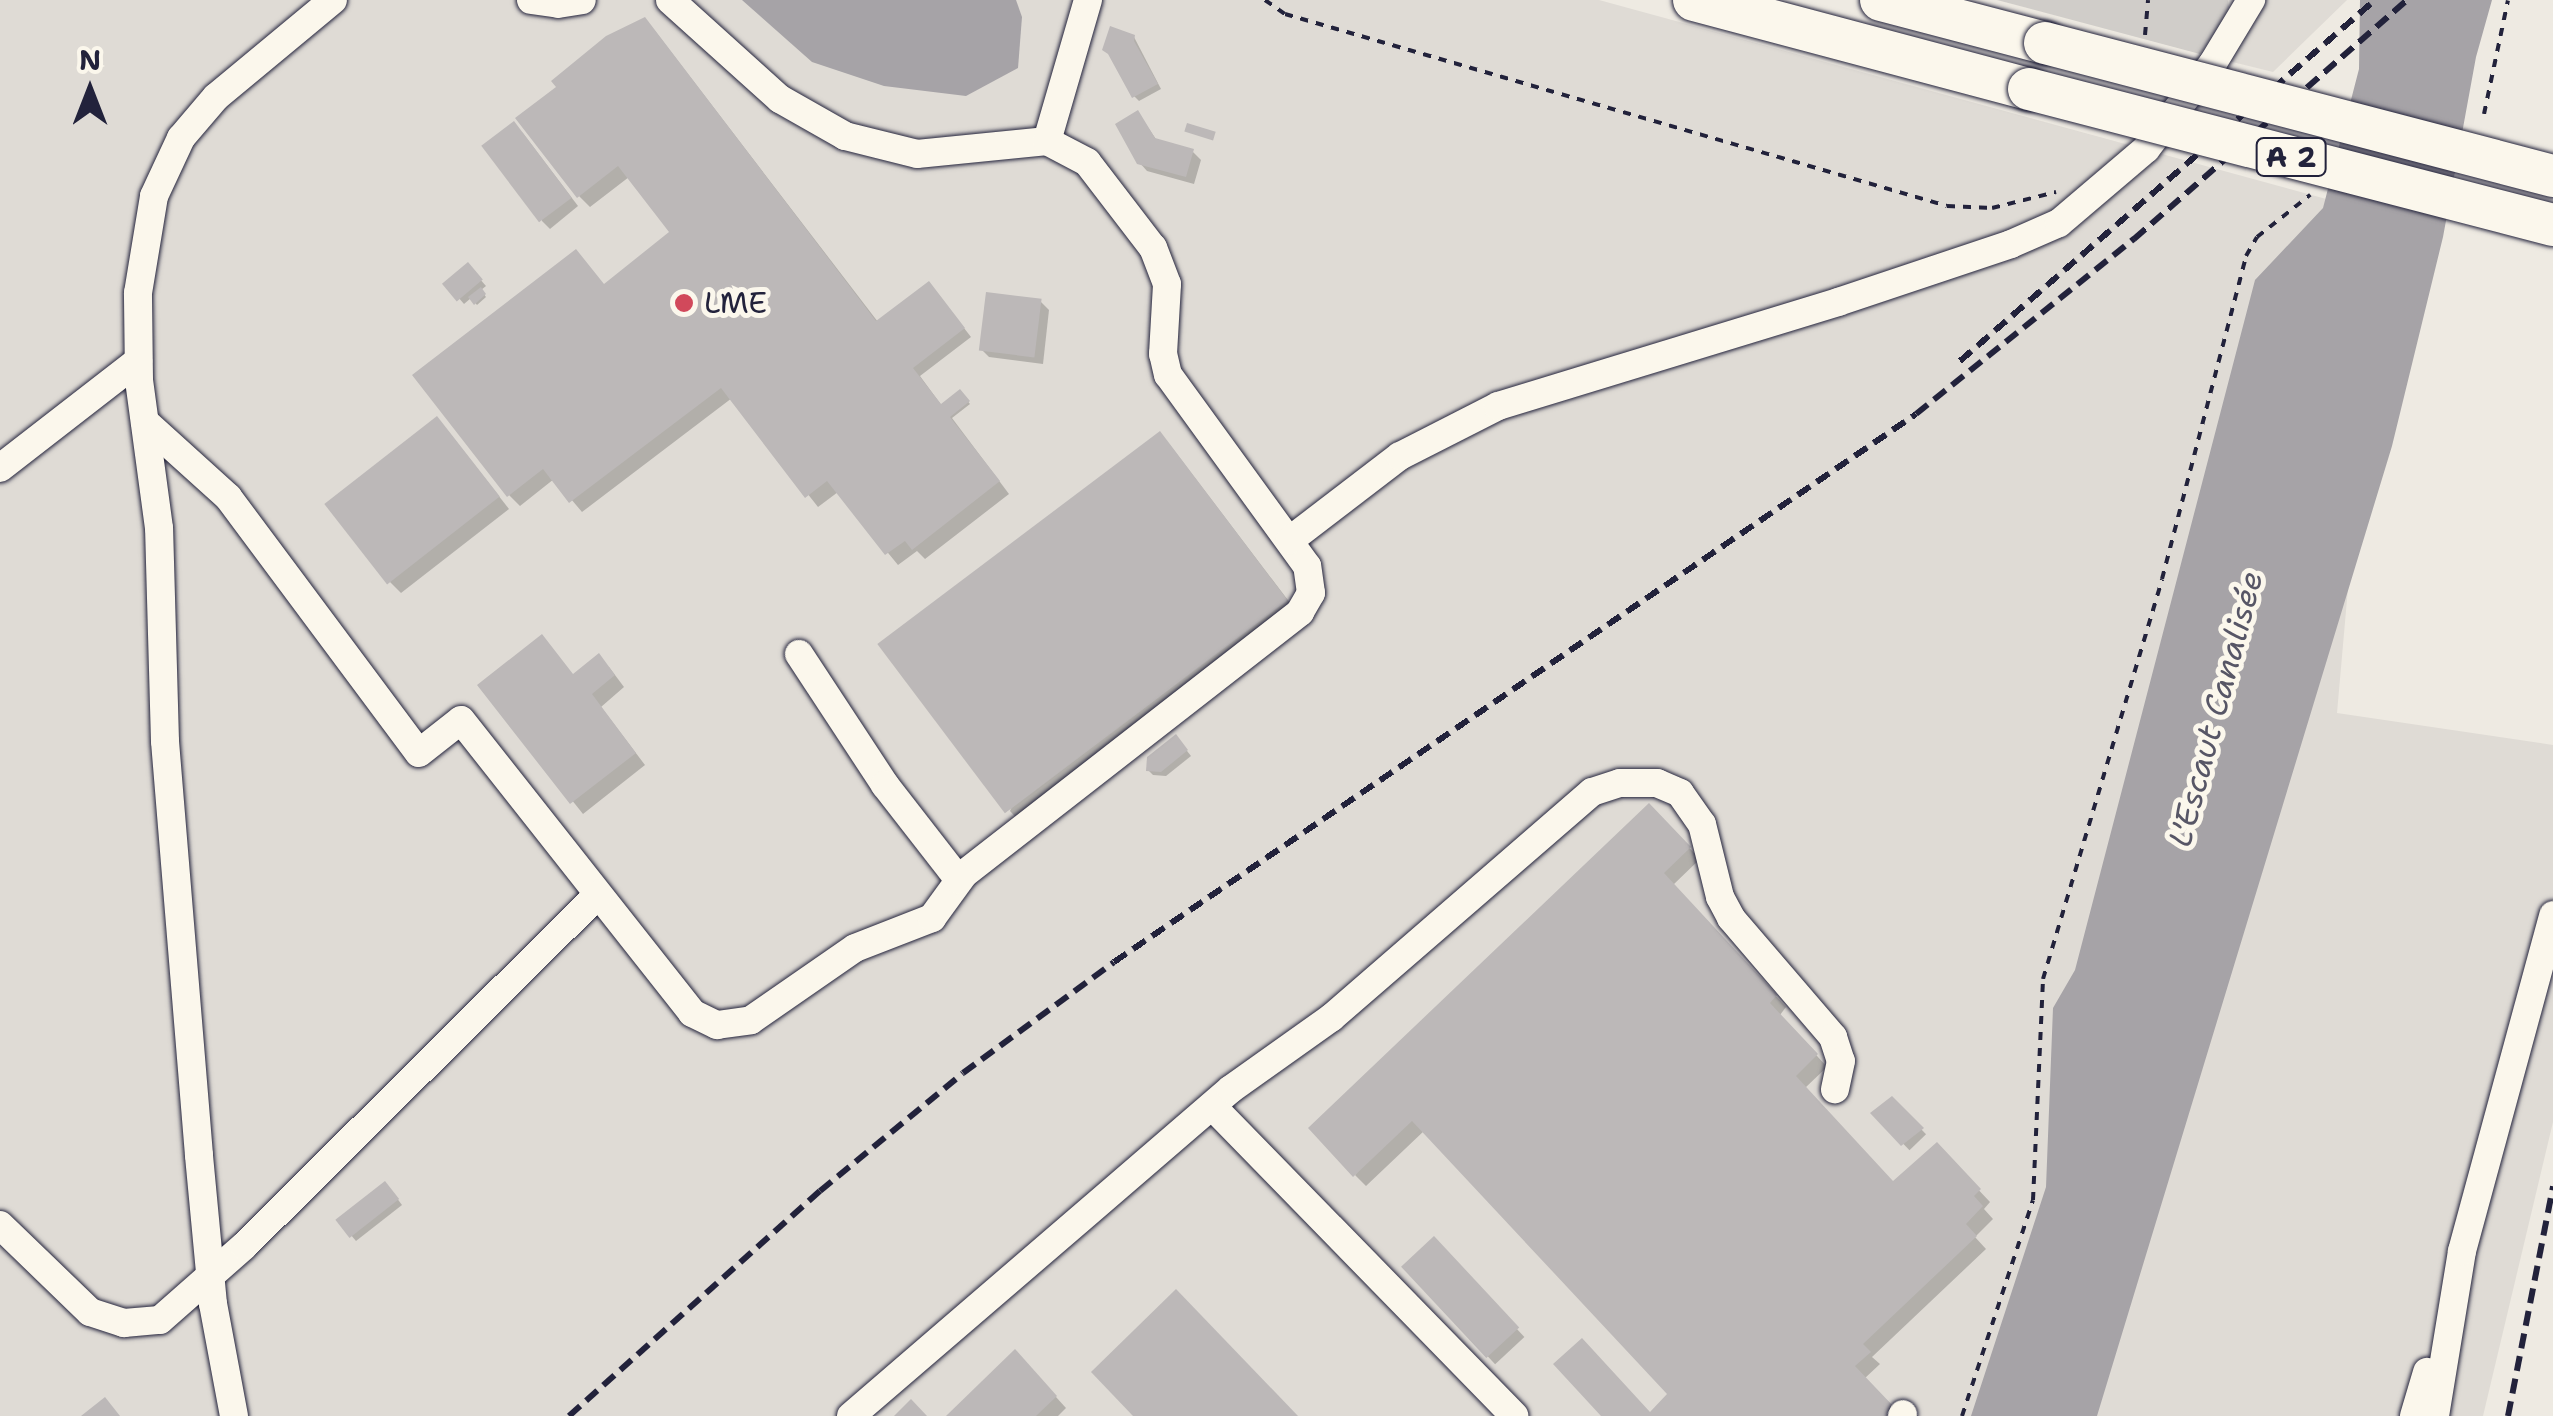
<!DOCTYPE html>
<meta charset="utf-8">
<style>
body{margin:0}
#map{position:relative;width:2553px;height:1416px;overflow:hidden;background:#eeeae2;font-family:"Shantell Sans",sans-serif}
div>[style]{position:absolute}
[style*='--x']{left:calc(var(--x)*1px);top:calc(var(--y)*1px);width:calc(var(--w)*1px);rotate:calc(var(--a)*1deg)}
.built>*{inset:0;background:#dfdbd5}
.green>*{inset:0;background:#d0cdc9}
.water>*{inset:0;background:#a6a3a7}
.shadow>*{inset:0;background:#0003;transform-origin:0 0}
.building>*{inset:0;background:#bcb8b8;transform-origin:0 0}
.path>*{height:4px;margin-top:-2px;transform-origin:0;background:repeating-linear-gradient(90deg,#22223b 0 8px,transparent 0 16px)}
.roads{filter:drop-shadow(0 0 2px #22223b) drop-shadow(0 0 2px #22223b)}
.minor>*{height:28px;margin:-14px;padding:0 14px;transform-origin:14px;border-radius:14px;background:#fbf7ec}
.highway>*{height:42px;margin:-21px;padding:0 21px;transform-origin:21px;border-radius:21px;background:#fbf7ec}
.rail>*{height:6px;margin-top:-3px;transform-origin:0;background:repeating-linear-gradient(90deg,#22223b 0 15px,transparent 0 23px)}
.bridges{filter:drop-shadow(0 0 2px #22223b) drop-shadow(0 0 2px #22223b)}
.highway-bridge>*{height:42px;margin:-21px;padding:0 21px;transform-origin:21px;border-radius:21px;background:#fbf7ec}
.dots>*{width:28px;height:28px;translate:-50% -50%;box-sizing:border-box;border:5px solid #fbf7ec;border-radius:50%}
span{translate:-50% -50%;white-space:nowrap;text-align:center;line-height:1.15;-webkit-text-stroke:10px #fbf7ec;paint-order:stroke}
.shield-label span{padding:2px 8px;background:#fbf7ec;border:2px solid;border-radius:8px;-webkit-text-stroke-width:0}
.shield-label{font-size:28px;color:#22223b;font-weight:700}
.poi-label{font-size:30px;color:#22223b}
.left{translate:0 -50%;text-align:left}
.water-label{font-size:32px;color:#575666;font-style:italic}
.north{position:absolute;left:40px;top:40px;width:100px;height:100px;-webkit-text-stroke:8px #fbf7ec;paint-order:stroke;rotate:0deg;font-size:28px;font-weight:700;line-height:40px;text-align:center;color:#22223b}
.north::after{content:'';display:block;margin:auto;width:35px;height:45px;background:#22223b;clip-path:polygon(50% 0,100% 100%,50% 72%,0 100%)}
</style>
<div id="map">
<div class="built">
<div style="clip-path:polygon(0 0,1599px 0,2381px 214px,2337px 713px,2553px 745px,2553px 1122px,2483px 1416px,0 1416px)"></div>
<div style="clip-path:polygon(2228px 0,2347px 0,2273px 72px,2200px 54px,2230px 13px)"></div>
</div>
<div class="green">
<div style="clip-path:polygon(1997px 0,2228px 0,2230px 13px,2200px 54px)"></div>
</div>
<div class="water">
<div style="clip-path:polygon(742px 0,1016px 0,1022px 17px,1018px 68px,966px 96px,884px 86px,812px 62px)"></div>
<div style="clip-path:polygon(2360px 0,2492px 0,2476px 57px,2443px 237px,2392px 446px,2097px 1416px,1971px 1416px,2046px 1187px,2053px 1008px,2075px 970px,2255px 280px,2323px 208px,2359px 69px)"></div>
</div>
<div class="shadow">
<div style="clip-path:polygon(655px 31px,878px 322px,936px 292px,971px 337px,920px 376px,942px 406px,960px 392px,970px 404px,952px 418px,1009px 494px,925px 559px,917px 551px,898px 565px,838px 492px,818px 507px,732px 398px,582px 512px,554px 479px,520px 506px,509px 495px,605px 287px,673px 233px,629px 177px,590px 207px,579px 196px)"></div>
<div style="clip-path:polygon(1134px 37px,1161px 89px,1139px 101px,1134px 96px)"></div>
<div style="clip-path:polygon(1138px 113px,1158px 142px,1193px 152px,1201px 160px,1194px 184px,1147px 171px,1139px 162px)"></div>
<div style="clip-path:polygon(522px 132px,578px 206px,550px 229px,542px 221px)"></div>
<div style="clip-path:polygon(472px 270px,486px 286px,481px 290px,486px 297px,477px 305px,471px 298px,464px 304px,445px 282px)"></div>
<div style="clip-path:polygon(1041px 302px,1049px 310px,1043px 364px,989px 357px,981px 349px)"></div>
<div style="clip-path:polygon(448px 431px,509px 509px,401px 593px,390px 582px)"></div>
<div style="clip-path:polygon(1170px 445px,1297px 612px,1020px 822px,1010px 811px)"></div>
<div style="clip-path:polygon(609px 667px,624px 687px,601px 707px,645px 765px,583px 814px,480px 685px,574px 676px)"></div>
<div style="clip-path:polygon(1180px 742px,1191px 756px,1166px 776px,1153px 775px,1148px 770px)"></div>
<div style="clip-path:polygon(1649px 806px,1700px 859px,1673px 885px,1786px 1007px,1780px 1015px,1827px 1067px,1805px 1088px,1894px 1184px,1937px 1146px,1990px 1202px,1984px 1209px,1993px 1219px,1975px 1237px,1986px 1249px,1872px 1357px,1880px 1364px,1864px 1379px,1899px 1416px,1604px 1416px,1650px 1415px,1671px 1395px,1425px 1130px,1366px 1186px,1355px 1175px)"></div>
<div style="left:1892px;top:1099px;width:49px;height:23px;rotate:46deg"></div>
<div style="clip-path:polygon(390px 1189px,402px 1205px,356px 1241px,339px 1221px)"></div>
<div style="left:1433px;top:1239px;width:134px;height:40px;rotate:47deg"></div>
<div style="clip-path:polygon(1026px 1364px,1066px 1408px,1058px 1416px,950px 1416px)"></div>
</div>
<div class="building">
<div style="clip-path:polygon(645px 17px,876px 321px,929px 281px,965px 328px,913px 368px,941px 404px,960px 389px,970px 401px,950px 417px,1000px 481px,912px 550px,905px 541px,885px 555px,827px 481px,805px 498px,721px 388px,569px 503px,543px 469px,507px 497px,412px 375px,576px 249px,604px 284px,669px 232px,618px 166px,577px 198px,515px 118px,556px 87px,551px 81px,606px 36px)"></div>
<div style="clip-path:polygon(1110px 26px,1135px 35px,1134px 41px,1158px 84px,1132px 98px,1108px 54px,1102px 50px)"></div>
<div style="clip-path:polygon(1138px 110px,1155px 138px,1194px 149px,1186px 177px,1137px 164px,1115px 124px)"></div>
<div style="left:514px;top:121px;width:96px;height:41px;rotate:53deg"></div>
<div style="left:1187px;top:123px;width:30px;height:9px;rotate:17deg"></div>
<div style="left:468px;top:262px;width:23px;height:34px;rotate:50deg"></div>
<div style="clip-path:polygon(481px 287px,486px 294px,474px 305px,468px 297px)"></div>
<div style="left:986px;top:292px;width:56px;height:59px;rotate:7deg"></div>
<div style="left:437px;top:416px;width:102px;height:143px;rotate:52deg"></div>
<div style="left:1160px;top:431px;width:212px;height:354px;rotate:53deg"></div>
<div style="clip-path:polygon(542px 634px,573px 674px,599px 653px,615px 675px,592px 694px,636px 753px,570px 804px,477px 685px)"></div>
<div style="clip-path:polygon(1176px 734px,1188px 750px,1161px 772px,1146px 771px,1147px 757px)"></div>
<div style="clip-path:polygon(1649px 803px,1691px 847px,1664px 873px,1777px 995px,1770px 1003px,1818px 1054px,1796px 1076px,1893px 1181px,1937px 1142px,1981px 1189px,1974px 1196px,1983px 1206px,1966px 1224px,1977px 1236px,1863px 1344px,1871px 1352px,1855px 1366px,1895px 1408px,1891px 1416px,1601px 1416px,1553px 1364px,1582px 1338px,1650px 1412px,1667px 1394px,1412px 1121px,1353px 1177px,1308px 1128px)"></div>
<div style="clip-path:polygon(1892px 1096px,1924px 1128px,1901px 1146px,1870px 1113px)"></div>
<div style="left:385px;top:1181px;width:23px;height:63px;rotate:52deg"></div>
<div style="left:1434px;top:1236px;width:125px;height:45px;rotate:47deg"></div>
<div style="clip-path:polygon(1176px 1289px,1298px 1416px,1133px 1416px,1091px 1372px)"></div>
<div style="clip-path:polygon(1015px 1349px,1057px 1396px,1036px 1416px,946px 1416px)"></div>
<div style="clip-path:polygon(105px 1397px,120px 1416px,81px 1416px)"></div>
<div style="clip-path:polygon(911px 1399px,927px 1416px,894px 1416px)"></div>
</div>
<div class="path">
<div style="--x:1265;--y:0;--w:24;--a:35"></div>
<div style="--x:1285;--y:14;--w:689;--a:16.17"></div>
<div style="--x:1947;--y:206;--w:45;--a:2.5"></div>
<div style="--x:1992;--y:208;--w:66;--a:-14"></div>
<div style="--x:2145;--y:35;--w:35;--a:-85"></div>
<div style="--x:2484;--y:114;--w:116;--a:-78.1"></div>
<div style="--x:1962;--y:1416;--w:227;--a:-71.8"></div>
<div style="--x:2033;--y:1200;--w:221;--a:-87.4"></div>
<div style="--x:2043;--y:979;--w:417;--a:-73.4"></div>
<div style="--x:2162;--y:579;--w:334;--a:-75.4"></div>
<div style="--x:2246;--y:256;--w:22;--a:-60"></div>
<div style="--x:2257;--y:237;--w:68;--a:-38.4"></div>
</div>
<div class="roads">
<div class="minor">
<div style="--x:531;--y:0;--w:27;--a:8"></div>
<div style="--x:558;--y:4;--w:24;--a:-9"></div>
<div style="--x:670;--y:0;--w:148;--a:42"></div>
<div style="--x:780;--y:99;--w:75;--a:29.6"></div>
<div style="--x:845;--y:136;--w:74;--a:14"></div>
<div style="--x:917;--y:154;--w:131;--a:-5.7"></div>
<div style="--x:145;--y:422;--w:112;--a:42.1"></div>
<div style="--x:228;--y:497;--w:319;--a:53.3"></div>
<div style="--x:419;--y:753;--w:53;--a:-38.2"></div>
<div style="--x:461;--y:720;--w:373;--a:51.7"></div>
<div style="--x:692;--y:1013;--w:28;--a:26"></div>
<div style="--x:717;--y:1025;--w:34;--a:-8"></div>
<div style="--x:751;--y:1020;--w:126;--a:-34.7"></div>
<div style="--x:855;--y:948;--w:83;--a:-21.3"></div>
<div style="--x:932;--y:918;--w:54;--a:-54"></div>
<div style="--x:964;--y:874;--w:426;--a:-37.9"></div>
<div style="--x:1300;--y:612;--w:22;--a:-60"></div>
<div style="--x:1311;--y:593;--w:27;--a:-98"></div>
<div style="--x:1307;--y:566;--w:236;--a:-126"></div>
<div style="--x:1168;--y:375;--w:22;--a:-103"></div>
<div style="--x:1163;--y:354;--w:70;--a:-86.7"></div>
<div style="--x:1167;--y:284;--w:39;--a:-111"></div>
<div style="--x:1153;--y:248;--w:108;--a:-127.5"></div>
<div style="--x:1087;--y:162;--w:45;--a:-152.3"></div>
<div style="--x:1047;--y:141;--w:147;--a:-73.8"></div>
<div style="--x:0;--y:468;--w:175;--a:-37.8"></div>
<div style="--x:1290;--y:540;--w:138;--a:-37.4"></div>
<div style="--x:1400;--y:456;--w:110;--a:-27"></div>
<div style="--x:1498;--y:406;--w:356;--a:-17"></div>
<div style="--x:1838;--y:302;--w:182;--a:-18.5"></div>
<div style="--x:2011;--y:244;--w:52;--a:-23.6"></div>
<div style="--x:2059;--y:223;--w:114;--a:-40.4"></div>
<div style="--x:2146;--y:149;--w:109;--a:-52.1"></div>
<div style="--x:2213;--y:63;--w:74;--a:-58.9"></div>
<div style="--x:799;--y:654;--w:157;--a:56.7"></div>
<div style="--x:885;--y:785;--w:120;--a:52.1"></div>
<div style="--x:1212;--y:1106;--w:433;--a:45.7"></div>
<div style="--x:0;--y:1225;--w:125;--a:44"></div>
<div style="--x:90;--y:1312;--w:36;--a:18"></div>
<div style="--x:124;--y:1323;--w:36;--a:-5"></div>
<div style="--x:160;--y:1320;--w:112;--a:-41.4"></div>
<div style="--x:244;--y:1246;--w:499;--a:-44.8"></div>
<div style="--x:234;--y:1416;--w:114;--a:-100.6"></div>
<div style="--x:213;--y:1304;--w:150;--a:-95.4"></div>
<div style="--x:199;--y:1155;--w:415;--a:-94.7"></div>
<div style="--x:165;--y:741;--w:213;--a:-91.6"></div>
<div style="--x:159;--y:528;--w:149;--a:-97.7"></div>
<div style="--x:139;--y:380;--w:87;--a:-90.7"></div>
<div style="--x:138;--y:293;--w:98;--a:-80.6"></div>
<div style="--x:154;--y:196;--w:64;--a:-65"></div>
<div style="--x:181;--y:138;--w:54;--a:-49.5"></div>
<div style="--x:216;--y:97;--w:152;--a:-39.7"></div>
<div style="--x:851;--y:1416;--w:501;--a:-40.71"></div>
<div style="--x:1231;--y:1089;--w:123;--a:-35.4"></div>
<div style="--x:1331;--y:1018;--w:345;--a:-40.9"></div>
<div style="--x:1592;--y:792;--w:29;--a:-18"></div>
<div style="--x:1620;--y:783;--w:37;--a:0"></div>
<div style="--x:1657;--y:783;--w:25;--a:23"></div>
<div style="--x:1680;--y:793;--w:38;--a:55"></div>
<div style="--x:1702;--y:824;--w:75;--a:76.1"></div>
<div style="--x:1720;--y:897;--w:24;--a:62"></div>
<div style="--x:1731;--y:918;--w:157;--a:49.4"></div>
<div style="--x:1833;--y:1037;--w:25;--a:72"></div>
<div style="--x:1841;--y:1061;--w:29;--a:102"></div>
<div style="--x:1902;--y:1416;--w:2;--a:-63"></div>
<div style="--x:2414;--y:1416;--w:46;--a:-73.5"></div>
<div style="--x:2435;--y:1416;--w:167;--a:-80.7"></div>
<div style="--x:2462;--y:1251;--w:348;--a:-74.8"></div>
</div>
<div class="highway">
<div style="--x:1694;--y:0;--w:347;--a:14.9"></div>
<div style="--x:1881;--y:0;--w:170;--a:14.7"></div>
</div>
</div>
<div class="rail">
<div style="--x:1960;--y:361;--w:550;--a:-41.02"></div>
<div style="--x:569;--y:1416;--w:337;--a:-41.9"></div>
<div style="--x:820;--y:1191;--w:185;--a:-39.5"></div>
<div style="--x:963;--y:1073;--w:187;--a:-36.3"></div>
<div style="--x:1114;--y:962;--w:971;--a:-34.34"></div>
<div style="--x:1916;--y:414;--w:280;--a:-38.8"></div>
<div style="--x:2134;--y:239;--w:363;--a:-41.2"></div>
<div style="--x:2508;--y:1416;--w:234;--a:-78.9"></div>
</div>
<div class="bridges">
<div class="highway-bridge">
<div style="--x:2045;--y:43;--w:525;--a:14.67"></div>
<div style="--x:2029;--y:89;--w:541;--a:14.55"></div>
</div>
</div>
<div class="dots">
<div style="left:684px;top:303px;background:#d1495b"></div>
</div>
<div class="shield-label">
<span style="left:2291px;top:157px">A 2</span>
</div>
<div class="poi-label">
<span class="left" style="left:704px;top:303px">LME</span>
</div>
<div class="water-label">
<span style="left:2216px;top:709px;rotate:-75deg">L'Escaut Canalisée</span>
</div>
<div class="north">N</div>
</div>
